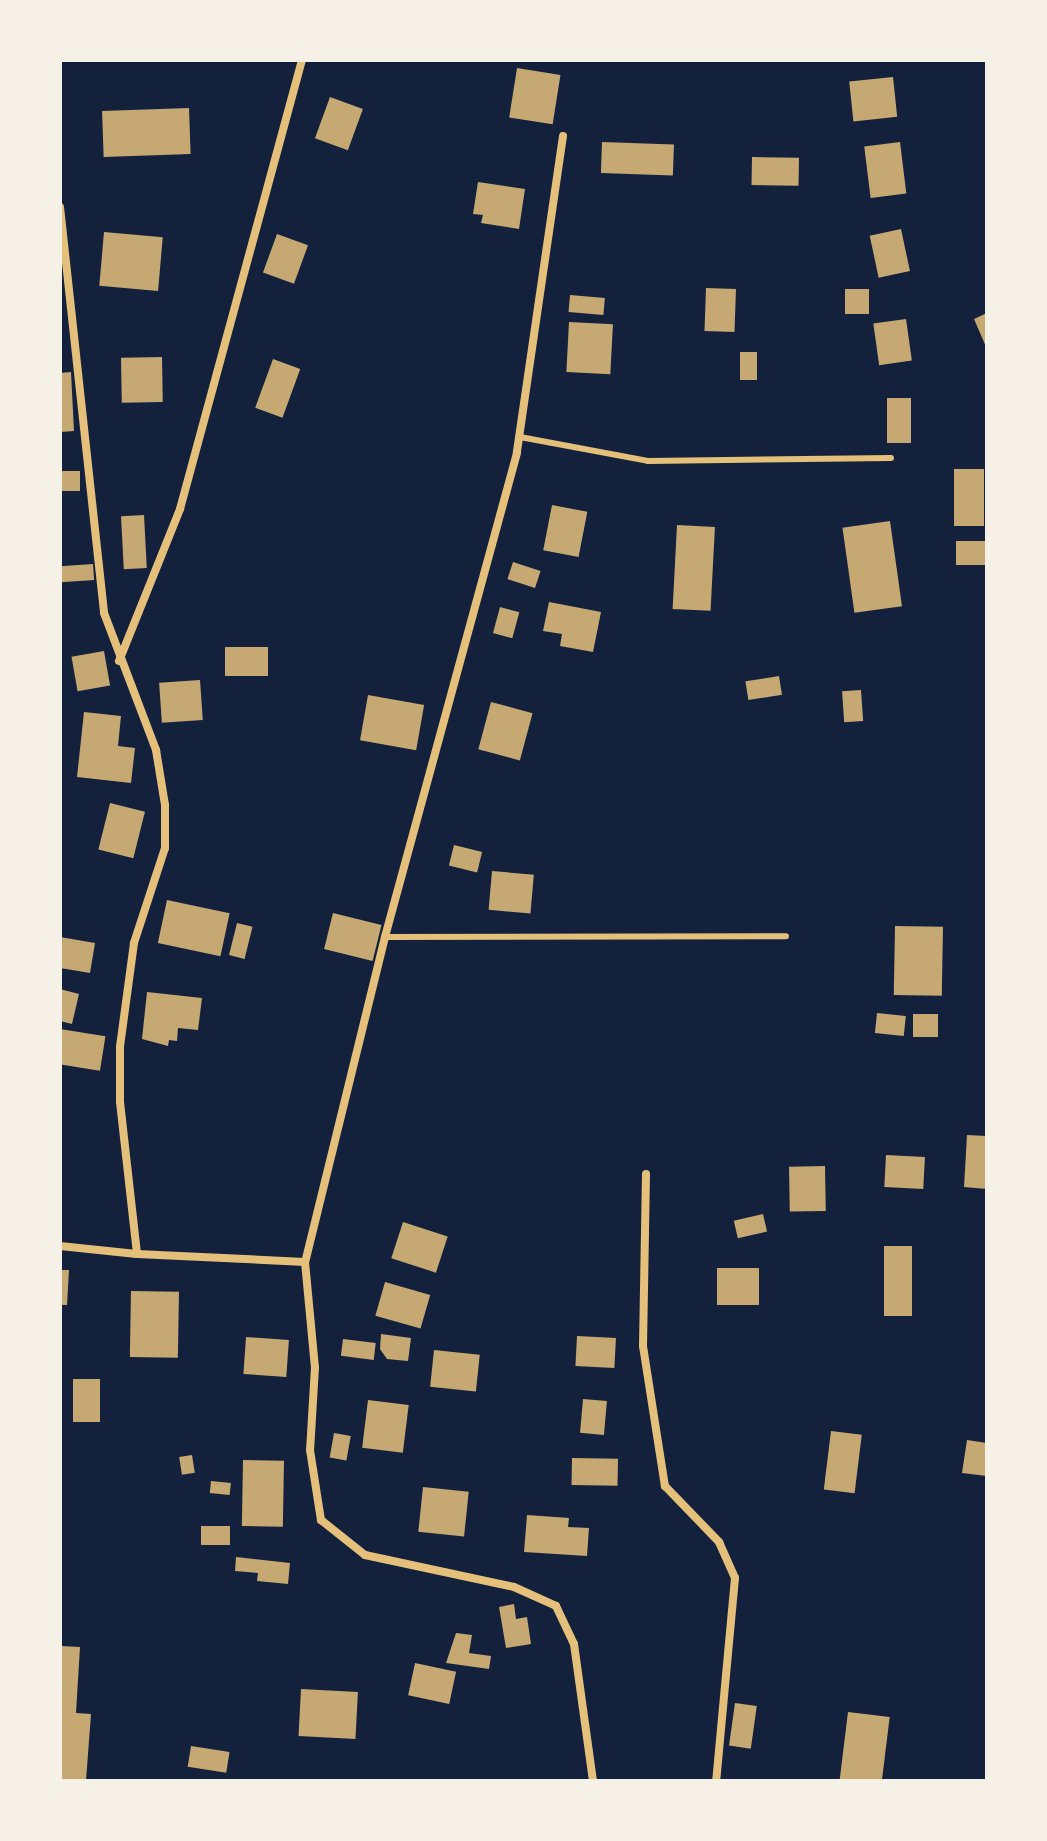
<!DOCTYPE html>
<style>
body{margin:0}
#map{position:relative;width:1047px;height:1841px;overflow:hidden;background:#14213d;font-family:"Roboto Condensed",sans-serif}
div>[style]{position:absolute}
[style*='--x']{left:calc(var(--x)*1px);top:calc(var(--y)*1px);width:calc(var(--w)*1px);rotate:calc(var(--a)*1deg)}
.building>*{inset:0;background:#c6a872;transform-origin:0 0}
.service>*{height:6px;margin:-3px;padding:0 3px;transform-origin:3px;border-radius:3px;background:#e5c07b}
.minor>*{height:8px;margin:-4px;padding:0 4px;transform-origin:4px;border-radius:4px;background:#e5c07b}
span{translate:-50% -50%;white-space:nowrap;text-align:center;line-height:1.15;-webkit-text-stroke:8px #f6f1e7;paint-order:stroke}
.frame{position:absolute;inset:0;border:62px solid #f6f1e7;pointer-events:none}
</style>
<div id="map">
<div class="building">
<div style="left:517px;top:68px;width:44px;height:50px;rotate:9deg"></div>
<div style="left:893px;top:77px;width:40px;height:44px;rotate:84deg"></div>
<div style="left:330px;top:97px;width:35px;height:44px;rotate:20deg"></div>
<div style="left:189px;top:108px;width:46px;height:87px;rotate:88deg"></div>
<div style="left:602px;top:142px;width:72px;height:31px;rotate:2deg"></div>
<div style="left:900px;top:142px;width:52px;height:36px;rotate:83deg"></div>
<div style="left:752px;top:157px;width:47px;height:28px;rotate:1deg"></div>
<div style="clip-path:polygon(478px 182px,525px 189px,519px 229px,481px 223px,483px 215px,473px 214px)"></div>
<div style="left:901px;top:229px;width:43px;height:32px;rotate:78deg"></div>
<div style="left:104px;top:232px;width:59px;height:54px;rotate:5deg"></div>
<div style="left:277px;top:234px;width:33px;height:41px;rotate:20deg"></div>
<div style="left:706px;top:288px;width:30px;height:43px;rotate:2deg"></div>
<div style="left:845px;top:289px;width:24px;height:25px"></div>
<div style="left:570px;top:295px;width:35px;height:17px;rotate:5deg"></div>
<div style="clip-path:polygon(987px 313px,987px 349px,974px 319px)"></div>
<div style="left:906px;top:319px;width:42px;height:33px;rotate:82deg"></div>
<div style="left:569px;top:322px;width:44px;height:50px;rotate:3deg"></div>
<div style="left:740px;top:352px;width:17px;height:28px"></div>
<div style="left:162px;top:357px;width:45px;height:41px;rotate:89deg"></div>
<div style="left:273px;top:359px;width:29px;height:52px;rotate:20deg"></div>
<div style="clip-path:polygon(71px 372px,74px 431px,60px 432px,60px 373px)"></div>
<div style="left:887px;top:398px;width:24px;height:45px"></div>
<div style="left:984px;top:469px;width:57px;height:30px;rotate:90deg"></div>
<div style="left:60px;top:471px;width:20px;height:20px"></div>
<div style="left:552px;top:505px;width:36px;height:46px;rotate:11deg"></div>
<div style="left:144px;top:515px;width:53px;height:23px;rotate:87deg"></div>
<div style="left:890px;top:521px;width:86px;height:48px;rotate:82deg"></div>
<div style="left:677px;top:525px;width:38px;height:84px;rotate:3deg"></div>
<div style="left:956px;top:541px;width:31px;height:24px"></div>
<div style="left:513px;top:562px;width:29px;height:18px;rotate:18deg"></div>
<div style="left:93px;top:564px;width:16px;height:33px;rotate:86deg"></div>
<div style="clip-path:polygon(549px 602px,601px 612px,593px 652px,560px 646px,562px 634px,543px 631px)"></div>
<div style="left:500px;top:607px;width:20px;height:27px;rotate:15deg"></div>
<div style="left:268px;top:647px;width:29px;height:43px;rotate:90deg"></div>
<div style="left:104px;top:651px;width:35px;height:33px;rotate:80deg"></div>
<div style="left:779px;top:676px;width:19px;height:34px;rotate:81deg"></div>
<div style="left:200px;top:680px;width:40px;height:41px;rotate:86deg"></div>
<div style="left:861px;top:690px;width:31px;height:19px;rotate:86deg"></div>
<div style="left:368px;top:695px;width:57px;height:46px;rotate:10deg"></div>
<div style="left:491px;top:702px;width:43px;height:49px;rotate:15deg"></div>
<div style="clip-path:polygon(84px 712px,121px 716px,118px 746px,135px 748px,131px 783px,77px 777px)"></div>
<div style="left:110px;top:803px;width:36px;height:48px;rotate:14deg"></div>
<div style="left:454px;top:845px;width:29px;height:21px;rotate:14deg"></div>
<div style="left:492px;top:871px;width:42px;height:39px;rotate:5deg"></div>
<div style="left:167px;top:900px;width:64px;height:44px;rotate:12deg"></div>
<div style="left:333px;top:913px;width:50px;height:37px;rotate:14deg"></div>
<div style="left:237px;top:923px;width:16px;height:33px;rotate:14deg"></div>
<div style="left:895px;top:926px;width:48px;height:69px;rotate:1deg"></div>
<div style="clip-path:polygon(60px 937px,95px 943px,90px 973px,60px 968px)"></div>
<div style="clip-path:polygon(60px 989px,79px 994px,72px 1024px,60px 1021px)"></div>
<div style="clip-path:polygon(147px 992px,202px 998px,198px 1030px,178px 1028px,177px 1041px,169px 1040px,168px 1046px,142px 1039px)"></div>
<div style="left:877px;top:1013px;width:29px;height:20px;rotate:6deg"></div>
<div style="left:913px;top:1014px;width:25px;height:23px"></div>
<div style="left:60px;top:1029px;width:46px;height:35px;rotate:9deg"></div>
<div style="clip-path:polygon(967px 1135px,987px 1136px,987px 1189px,964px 1187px)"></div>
<div style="left:886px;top:1155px;width:39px;height:32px;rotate:3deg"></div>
<div style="left:825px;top:1166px;width:45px;height:36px;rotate:89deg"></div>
<div style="left:763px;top:1214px;width:18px;height:30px;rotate:77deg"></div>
<div style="left:403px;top:1222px;width:47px;height:38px;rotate:18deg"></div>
<div style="left:884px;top:1246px;width:28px;height:70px"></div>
<div style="left:717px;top:1268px;width:42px;height:37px"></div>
<div style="clip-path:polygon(60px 1270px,69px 1270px,67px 1305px,60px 1305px)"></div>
<div style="left:385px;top:1282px;width:47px;height:35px;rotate:16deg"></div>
<div style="left:131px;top:1291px;width:48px;height:66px;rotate:1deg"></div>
<div style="clip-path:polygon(381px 1334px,411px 1338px,408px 1361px,387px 1359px,380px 1349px)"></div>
<div style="left:577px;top:1336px;width:39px;height:30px;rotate:3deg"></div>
<div style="left:246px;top:1337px;width:43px;height:37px;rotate:4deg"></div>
<div style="left:343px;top:1339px;width:33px;height:17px;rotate:7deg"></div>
<div style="left:434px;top:1350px;width:46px;height:37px;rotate:6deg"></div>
<div style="left:73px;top:1379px;width:27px;height:43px"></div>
<div style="left:583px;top:1399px;width:24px;height:34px;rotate:5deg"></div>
<div style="left:368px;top:1400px;width:41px;height:48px;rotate:7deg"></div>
<div style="left:831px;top:1431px;width:31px;height:59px;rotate:7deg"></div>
<div style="left:334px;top:1433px;width:17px;height:25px;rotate:10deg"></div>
<div style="clip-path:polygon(967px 1440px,987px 1443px,987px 1476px,962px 1473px)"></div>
<div style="left:192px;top:1455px;width:18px;height:13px;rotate:81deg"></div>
<div style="left:572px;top:1458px;width:46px;height:27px;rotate:1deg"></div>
<div style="left:243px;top:1460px;width:41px;height:66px;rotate:1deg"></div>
<div style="left:211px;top:1481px;width:20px;height:12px;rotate:6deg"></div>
<div style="left:423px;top:1487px;width:46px;height:45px;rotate:6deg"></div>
<div style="clip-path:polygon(527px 1515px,569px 1518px,568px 1527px,589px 1528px,587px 1556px,524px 1552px)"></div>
<div style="left:201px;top:1526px;width:29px;height:19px"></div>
<div style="clip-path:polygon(236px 1557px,290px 1563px,288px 1584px,257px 1581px,258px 1573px,235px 1571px)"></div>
<div style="clip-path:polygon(514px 1604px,516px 1619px,527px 1617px,531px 1644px,506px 1648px,499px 1607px)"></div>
<div style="clip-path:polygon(456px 1633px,472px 1635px,469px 1653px,491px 1656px,489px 1669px,446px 1663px)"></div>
<div style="clip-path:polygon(60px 1646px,80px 1647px,76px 1713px,91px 1714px,86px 1781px,60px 1781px)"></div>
<div style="left:415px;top:1663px;width:42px;height:33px;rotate:12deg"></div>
<div style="left:301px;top:1689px;width:57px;height:47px;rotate:3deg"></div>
<div style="left:735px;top:1703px;width:22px;height:43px;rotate:8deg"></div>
<div style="left:848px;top:1712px;width:42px;height:70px;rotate:7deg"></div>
<div style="left:191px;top:1746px;width:39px;height:21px;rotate:9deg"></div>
</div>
<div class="service">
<div style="--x:520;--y:437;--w:130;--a:10.6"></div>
<div style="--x:648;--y:461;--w:243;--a:-0.7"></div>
<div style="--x:385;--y:937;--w:401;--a:-0.1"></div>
</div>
<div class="minor">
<div style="--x:563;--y:136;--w:320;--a:98.3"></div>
<div style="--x:517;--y:453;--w:502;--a:105.26"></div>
<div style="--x:385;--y:937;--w:335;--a:103.8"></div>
<div style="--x:305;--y:1262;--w:105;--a:84.6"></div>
<div style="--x:315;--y:1367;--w:83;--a:93.4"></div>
<div style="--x:310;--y:1450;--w:71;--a:81.1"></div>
<div style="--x:321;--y:1520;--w:56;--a:38.5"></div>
<div style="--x:365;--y:1555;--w:152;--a:12.1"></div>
<div style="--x:514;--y:1587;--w:46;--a:24.3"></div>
<div style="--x:556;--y:1606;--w:42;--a:64.7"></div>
<div style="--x:574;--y:1644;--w:138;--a:82.1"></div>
<div style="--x:60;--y:207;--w:408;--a:83.8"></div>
<div style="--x:104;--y:613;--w:147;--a:69.2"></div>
<div style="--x:156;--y:750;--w:56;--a:80.7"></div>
<div style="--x:165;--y:805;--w:43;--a:90"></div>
<div style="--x:165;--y:848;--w:100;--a:108.1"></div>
<div style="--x:134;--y:943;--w:105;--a:97.7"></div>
<div style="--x:120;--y:1047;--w:55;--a:90"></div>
<div style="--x:120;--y:1102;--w:153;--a:83.6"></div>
<div style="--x:137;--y:1254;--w:168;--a:2.7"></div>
<div style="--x:119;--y:661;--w:164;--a:-68.1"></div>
<div style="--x:180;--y:509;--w:465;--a:-74.8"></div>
<div style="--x:646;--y:1174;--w:172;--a:91"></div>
<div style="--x:643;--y:1346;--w:142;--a:81.1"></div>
<div style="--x:665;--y:1486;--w:78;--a:46"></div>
<div style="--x:719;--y:1542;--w:39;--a:66"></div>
<div style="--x:735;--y:1578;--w:204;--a:95.3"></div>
<div style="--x:60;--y:1246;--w:77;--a:5.9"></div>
</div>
<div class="frame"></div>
</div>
